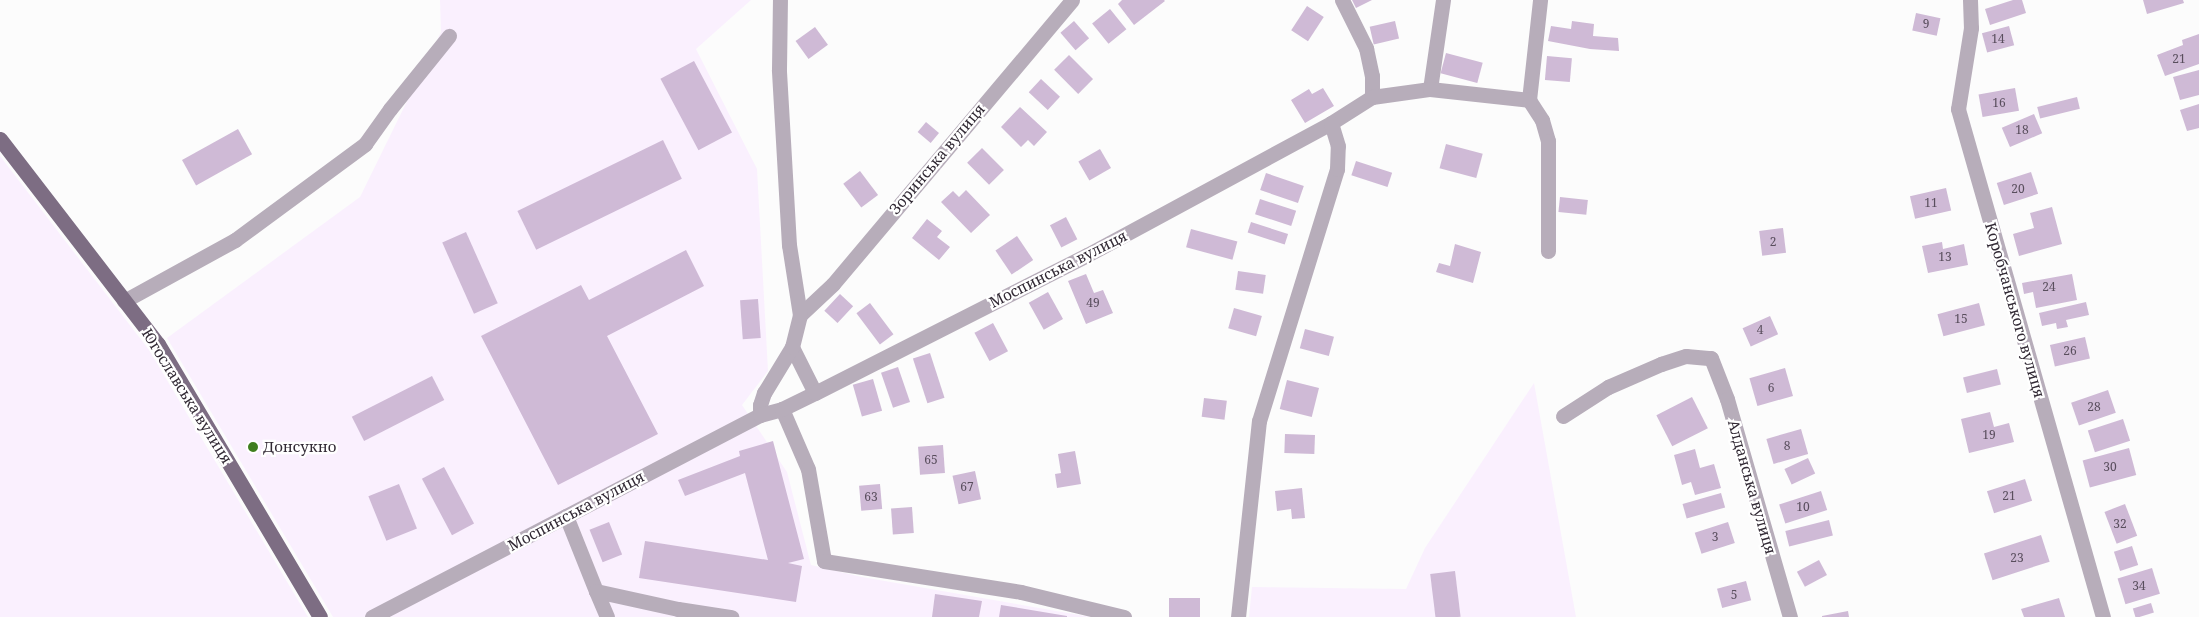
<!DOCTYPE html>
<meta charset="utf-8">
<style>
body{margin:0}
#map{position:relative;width:2199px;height:617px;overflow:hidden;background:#fcfcfc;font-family:"Noto Serif",serif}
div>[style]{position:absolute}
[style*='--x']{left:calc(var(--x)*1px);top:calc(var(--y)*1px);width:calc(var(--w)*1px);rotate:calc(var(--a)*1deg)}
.built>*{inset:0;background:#faf0fe}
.building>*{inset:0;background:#cfbad6;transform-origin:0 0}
.minor>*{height:15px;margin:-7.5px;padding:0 7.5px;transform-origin:7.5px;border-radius:7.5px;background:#b7adba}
.major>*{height:15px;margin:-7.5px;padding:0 7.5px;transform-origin:7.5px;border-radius:7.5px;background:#7d6d83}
.dots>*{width:14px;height:14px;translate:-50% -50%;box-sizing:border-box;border:2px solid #fff;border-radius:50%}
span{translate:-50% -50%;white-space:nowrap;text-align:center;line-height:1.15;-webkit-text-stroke:4.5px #fff;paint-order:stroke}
.number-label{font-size:12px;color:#594e5d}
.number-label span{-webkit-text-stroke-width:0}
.street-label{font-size:15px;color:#322a35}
.poi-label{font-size:15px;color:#322a35}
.left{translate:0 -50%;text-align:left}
</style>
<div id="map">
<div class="built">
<div style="clip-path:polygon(440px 0,751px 0,696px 49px,757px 169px,768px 371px,742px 405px,787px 472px,811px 565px,862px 577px,1091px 617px,333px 617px,167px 338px,360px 197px,441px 32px)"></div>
<div style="clip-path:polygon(0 156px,149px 350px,308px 617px,0 617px)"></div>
<div style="clip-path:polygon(1534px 383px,1576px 617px,1249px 617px,1252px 587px,1406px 589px,1425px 548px)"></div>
</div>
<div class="building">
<div style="clip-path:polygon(1122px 0,1164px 0,1165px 1px,1134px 25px,1118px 4px)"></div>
<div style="clip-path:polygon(1352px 0,1372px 0,1356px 8px)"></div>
<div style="clip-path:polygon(2013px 0,2022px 0,2026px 13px,1990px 25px,1985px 9px)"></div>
<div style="clip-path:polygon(2143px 0,2183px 0,2184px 3px,2147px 14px)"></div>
<div style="left:1307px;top:6px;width:20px;height:29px;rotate:33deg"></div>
<div style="left:1110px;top:9px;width:26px;height:23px;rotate:51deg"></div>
<div style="left:1916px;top:13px;width:25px;height:18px;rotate:12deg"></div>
<div style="left:1074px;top:21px;width:23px;height:18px;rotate:49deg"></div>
<div style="left:1395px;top:21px;width:18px;height:26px;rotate:77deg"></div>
<div style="clip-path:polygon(1572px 21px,1594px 24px,1593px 36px,1618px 38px,1619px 51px,1590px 49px,1548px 41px,1551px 26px,1571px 29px)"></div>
<div style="left:2009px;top:26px;width:20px;height:28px;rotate:75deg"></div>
<div style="left:815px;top:27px;width:22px;height:24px;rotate:54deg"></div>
<div style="clip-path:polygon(2199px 34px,2199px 64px,2165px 76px,2157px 55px,2183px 45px,2182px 40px)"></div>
<div style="left:1446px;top:53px;width:38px;height:21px;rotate:15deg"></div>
<div style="left:1069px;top:55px;width:34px;height:21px;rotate:45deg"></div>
<div style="left:1547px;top:56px;width:25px;height:24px;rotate:5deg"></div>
<div style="left:694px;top:61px;width:81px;height:38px;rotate:62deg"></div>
<div style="clip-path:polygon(2199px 70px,2199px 95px,2180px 100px,2173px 77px)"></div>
<div style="left:1041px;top:79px;width:26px;height:18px;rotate:43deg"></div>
<div style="clip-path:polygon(1323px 88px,1334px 106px,1305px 123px,1291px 100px,1309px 89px,1312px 94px)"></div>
<div style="left:2015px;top:88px;width:23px;height:37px;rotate:80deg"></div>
<div style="left:2077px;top:97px;width:12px;height:41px;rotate:76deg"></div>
<div style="clip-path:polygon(2199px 104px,2199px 128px,2187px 131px,2180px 110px)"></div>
<div style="clip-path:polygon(1020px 107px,1047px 132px,1034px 146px,1028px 140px,1021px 147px,1001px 127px)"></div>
<div style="left:2034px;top:114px;width:21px;height:35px;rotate:67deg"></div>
<div style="left:926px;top:122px;width:17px;height:13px;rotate:40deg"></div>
<div style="left:238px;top:129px;width:29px;height:64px;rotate:61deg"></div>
<div style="left:663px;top:140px;width:43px;height:162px;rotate:64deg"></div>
<div style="left:1446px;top:144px;width:38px;height:25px;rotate:15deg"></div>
<div style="left:982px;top:148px;width:31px;height:21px;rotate:45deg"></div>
<div style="left:1100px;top:149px;width:22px;height:25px;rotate:60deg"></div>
<div style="left:1356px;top:161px;width:38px;height:15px;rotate:18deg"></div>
<div style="left:860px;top:171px;width:30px;height:21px;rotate:53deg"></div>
<div style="left:2031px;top:172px;width:23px;height:36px;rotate:72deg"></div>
<div style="left:1266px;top:173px;width:40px;height:18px;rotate:19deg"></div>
<div style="left:1946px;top:188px;width:23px;height:37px;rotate:77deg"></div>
<div style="clip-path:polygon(966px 190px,990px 215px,971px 233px,941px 202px,953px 191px,959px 197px)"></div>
<div style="left:1560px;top:197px;width:28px;height:15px;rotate:6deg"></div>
<div style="left:1260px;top:199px;width:38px;height:16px;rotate:18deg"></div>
<div style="clip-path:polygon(2052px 207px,2062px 244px,2019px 256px,2013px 234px,2034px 228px,2030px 213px)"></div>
<div style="left:1066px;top:217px;width:25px;height:18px;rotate:63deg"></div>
<div style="clip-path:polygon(927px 219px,942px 231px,937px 237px,950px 247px,939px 260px,912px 238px)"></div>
<div style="left:1251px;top:222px;width:39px;height:11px;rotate:18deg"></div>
<div style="left:1783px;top:228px;width:25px;height:24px;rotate:83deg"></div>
<div style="left:1191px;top:229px;width:48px;height:19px;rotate:15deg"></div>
<div style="left:466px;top:232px;width:78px;height:26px;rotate:66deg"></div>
<div style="left:1017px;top:236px;width:29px;height:26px;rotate:56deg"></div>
<div style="clip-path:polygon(1942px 242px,1943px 249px,1964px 244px,1968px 265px,1928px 273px,1922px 246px)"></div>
<div style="clip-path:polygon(1455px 244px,1481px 252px,1473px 283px,1436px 272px,1439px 263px,1450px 266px)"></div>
<div style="clip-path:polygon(686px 250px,704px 286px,607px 336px,658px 434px,558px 485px,481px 336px,581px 285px,589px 300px)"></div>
<div style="left:1238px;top:271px;width:28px;height:19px;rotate:8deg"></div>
<div style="clip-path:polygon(1086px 274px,1094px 293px,1103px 290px,1113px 313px,1086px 324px,1068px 281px)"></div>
<div style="clip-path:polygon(2072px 274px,2077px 300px,2036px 308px,2033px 292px,2024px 294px,2022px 283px)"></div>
<div style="left:1048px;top:292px;width:31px;height:22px;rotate:61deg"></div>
<div style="left:840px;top:294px;width:18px;height:23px;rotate:43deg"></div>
<div style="left:758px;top:299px;width:39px;height:18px;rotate:86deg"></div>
<div style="clip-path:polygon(2086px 302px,2089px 315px,2066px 320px,2068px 327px,2057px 329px,2056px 323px,2042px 326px,2039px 313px)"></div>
<div style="left:870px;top:303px;width:39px;height:17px;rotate:53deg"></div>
<div style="left:1979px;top:303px;width:23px;height:43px;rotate:75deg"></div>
<div style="left:1234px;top:308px;width:29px;height:21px;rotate:16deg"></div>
<div style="left:1770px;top:316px;width:20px;height:30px;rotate:66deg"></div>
<div style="left:993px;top:323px;width:32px;height:21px;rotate:62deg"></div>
<div style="left:1305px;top:329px;width:30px;height:20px;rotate:15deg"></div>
<div style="left:2085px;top:337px;width:22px;height:36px;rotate:77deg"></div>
<div style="left:930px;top:353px;width:47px;height:18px;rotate:72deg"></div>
<div style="left:898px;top:367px;width:37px;height:18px;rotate:71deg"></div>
<div style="left:1785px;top:368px;width:29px;height:37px;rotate:74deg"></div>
<div style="left:1997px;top:369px;width:16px;height:35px;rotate:76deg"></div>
<div style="left:432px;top:376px;width:27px;height:90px;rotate:63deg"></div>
<div style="left:873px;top:379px;width:33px;height:21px;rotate:74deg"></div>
<div style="left:1287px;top:380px;width:33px;height:30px;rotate:14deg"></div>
<div style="left:2108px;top:390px;width:24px;height:39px;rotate:71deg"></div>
<div style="left:1692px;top:397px;width:35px;height:40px;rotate:63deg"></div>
<div style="left:1204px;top:398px;width:23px;height:19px;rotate:7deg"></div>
<div style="clip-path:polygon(1990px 412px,1994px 427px,2009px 423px,2014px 442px,1969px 453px,1961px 419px)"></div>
<div style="left:2123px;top:419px;width:23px;height:37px;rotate:72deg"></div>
<div style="left:1801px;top:429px;width:26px;height:36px;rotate:74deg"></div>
<div style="left:1285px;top:434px;width:30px;height:19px;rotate:2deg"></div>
<div style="clip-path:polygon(773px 441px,804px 559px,788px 563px,802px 566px,796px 602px,639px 578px,645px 541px,768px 560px,745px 473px,685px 496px,678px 480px,740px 456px,739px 451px)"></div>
<div style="left:943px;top:445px;width:28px;height:25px;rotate:86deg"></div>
<div style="left:2129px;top:448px;width:28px;height:48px;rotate:75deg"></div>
<div style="clip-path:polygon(1695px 449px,1700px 468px,1714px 464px,1721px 488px,1695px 495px,1691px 482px,1682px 485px,1674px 455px)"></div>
<div style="clip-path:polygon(1075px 451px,1081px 484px,1057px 488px,1055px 474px,1061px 473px,1058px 454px)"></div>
<div style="left:1808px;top:458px;width:17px;height:26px;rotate:65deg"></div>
<div style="left:444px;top:467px;width:64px;height:25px;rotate:62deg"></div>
<div style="left:975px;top:471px;width:29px;height:23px;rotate:78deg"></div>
<div style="left:2025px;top:479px;width:23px;height:40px;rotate:72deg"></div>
<div style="left:399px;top:484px;width:48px;height:33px;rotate:68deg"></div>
<div style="left:880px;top:484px;width:25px;height:21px;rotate:85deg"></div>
<div style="clip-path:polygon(1302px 488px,1305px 518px,1292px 519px,1291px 509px,1277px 511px,1275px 491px)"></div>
<div style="left:1821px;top:491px;width:20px;height:44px;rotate:72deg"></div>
<div style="left:1721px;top:493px;width:15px;height:40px;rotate:74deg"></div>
<div style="left:2125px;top:504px;width:34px;height:22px;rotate:69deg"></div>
<div style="left:912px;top:507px;width:26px;height:21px;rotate:86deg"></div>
<div style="left:1829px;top:520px;width:16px;height:45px;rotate:76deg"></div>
<div style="left:609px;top:522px;width:35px;height:21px;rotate:68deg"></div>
<div style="left:1728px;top:522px;width:22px;height:35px;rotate:72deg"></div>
<div style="left:2041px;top:535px;width:28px;height:60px;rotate:72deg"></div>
<div style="left:2132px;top:546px;width:20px;height:19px;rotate:72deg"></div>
<div style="left:1819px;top:560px;width:17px;height:25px;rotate:62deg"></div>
<div style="left:2152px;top:568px;width:27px;height:36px;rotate:73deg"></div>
<div style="left:1455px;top:571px;width:46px;height:25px;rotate:83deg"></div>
<div style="left:1746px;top:581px;width:20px;height:30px;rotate:75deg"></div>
<div style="clip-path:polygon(935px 594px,982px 601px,979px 617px,932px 617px)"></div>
<div style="left:1169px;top:598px;width:31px;height:19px"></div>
<div style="clip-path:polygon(2059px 598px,2065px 617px,2024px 617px,2021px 609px)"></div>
<div style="left:2151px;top:603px;width:10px;height:19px;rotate:73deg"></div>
<div style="clip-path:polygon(1001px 605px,1067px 616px,1067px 617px,999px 617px)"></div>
<div style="clip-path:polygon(1848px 611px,1849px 617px,1822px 617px,1822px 616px)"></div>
</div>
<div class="minor">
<div style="--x:1342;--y:0;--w:54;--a:63.4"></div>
<div style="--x:1366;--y:48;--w:29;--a:78"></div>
<div style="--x:1372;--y:76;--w:21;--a:90"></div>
<div style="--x:1970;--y:0;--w:28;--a:88"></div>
<div style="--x:1971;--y:28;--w:82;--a:99.1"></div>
<div style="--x:1958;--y:109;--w:528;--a:74.07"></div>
<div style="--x:1430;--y:89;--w:90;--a:-81.7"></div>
<div style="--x:1529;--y:100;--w:24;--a:57"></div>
<div style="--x:1542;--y:120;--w:22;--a:74"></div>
<div style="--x:1548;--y:141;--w:110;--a:90"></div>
<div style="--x:1529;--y:100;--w:101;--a:-83.7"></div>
<div style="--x:124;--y:301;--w:127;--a:-28.8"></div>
<div style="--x:235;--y:240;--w:162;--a:-36.4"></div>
<div style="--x:365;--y:144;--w:43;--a:-54.5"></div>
<div style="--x:390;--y:109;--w:94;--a:-51.1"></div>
<div style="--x:800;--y:315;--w:45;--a:-43.2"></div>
<div style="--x:833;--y:284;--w:371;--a:-49.9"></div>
<div style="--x:792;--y:347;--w:51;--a:63.4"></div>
<div style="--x:782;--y:409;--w:65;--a:66.6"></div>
<div style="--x:808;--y:469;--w:93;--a:80.1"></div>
<div style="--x:824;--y:561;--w:199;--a:8.9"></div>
<div style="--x:1021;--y:592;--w:106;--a:13.6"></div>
<div style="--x:760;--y:415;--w:10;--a:-90"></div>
<div style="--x:760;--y:405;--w:13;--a:-72"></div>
<div style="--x:764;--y:393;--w:54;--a:-58.7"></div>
<div style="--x:792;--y:347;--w:33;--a:-76"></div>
<div style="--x:800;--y:315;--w:71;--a:-98.9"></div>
<div style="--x:789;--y:245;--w:176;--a:-93.3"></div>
<div style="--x:779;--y:69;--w:69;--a:-89.2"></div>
<div style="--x:1563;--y:416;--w:54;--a:-32.8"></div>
<div style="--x:1608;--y:387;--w:58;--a:-23.5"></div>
<div style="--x:1661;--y:364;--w:26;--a:-18"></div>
<div style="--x:1686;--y:356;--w:25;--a:5"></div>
<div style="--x:1711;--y:358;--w:44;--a:68.7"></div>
<div style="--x:1727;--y:399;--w:227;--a:73.9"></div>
<div style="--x:566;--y:516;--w:81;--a:68.2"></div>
<div style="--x:596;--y:591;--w:84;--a:12.4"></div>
<div style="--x:678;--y:609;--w:54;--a:8.6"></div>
<div style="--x:596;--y:591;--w:28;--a:67"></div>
<div style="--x:372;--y:617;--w:437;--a:-27.5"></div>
<div style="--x:760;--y:415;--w:23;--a:-15"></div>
<div style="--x:782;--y:409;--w:37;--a:-26"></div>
<div style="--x:815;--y:393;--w:305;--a:-26.9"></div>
<div style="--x:1087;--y:255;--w:277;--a:-28.4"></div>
<div style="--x:1331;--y:123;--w:49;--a:-32.4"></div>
<div style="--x:1372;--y:97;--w:59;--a:-7.9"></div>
<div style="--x:1430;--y:89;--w:100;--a:6.3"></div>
<div style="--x:1238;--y:617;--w:197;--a:-83.9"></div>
<div style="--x:1259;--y:421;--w:264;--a:-72.8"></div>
<div style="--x:1337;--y:169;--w:23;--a:-88"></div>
<div style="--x:1338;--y:146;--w:24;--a:-107"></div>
</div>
<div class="major">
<div style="--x:0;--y:139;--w:259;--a:52.4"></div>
<div style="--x:158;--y:344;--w:317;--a:59.3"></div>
</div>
<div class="dots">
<div style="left:253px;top:447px;background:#3f7f1e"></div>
</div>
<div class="number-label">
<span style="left:1926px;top:24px">9</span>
<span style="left:1998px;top:39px">14</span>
<span style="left:2179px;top:59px">21</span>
<span style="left:1999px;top:103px">16</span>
<span style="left:2022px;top:130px">18</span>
<span style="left:2018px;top:189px">20</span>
<span style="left:1931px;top:203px">11</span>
<span style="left:1773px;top:242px">2</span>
<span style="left:1945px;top:257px">13</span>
<span style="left:2049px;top:287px">24</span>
<span style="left:1093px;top:303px">49</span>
<span style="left:1961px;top:319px">15</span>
<span style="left:1760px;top:330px">4</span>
<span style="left:2070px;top:351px">26</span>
<span style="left:1771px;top:388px">6</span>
<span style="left:2094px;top:407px">28</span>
<span style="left:1989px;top:435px">19</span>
<span style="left:1787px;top:446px">8</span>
<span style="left:931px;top:460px">65</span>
<span style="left:2110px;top:467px">30</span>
<span style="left:967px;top:487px">67</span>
<span style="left:2009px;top:496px">21</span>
<span style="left:871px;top:497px">63</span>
<span style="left:1803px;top:507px">10</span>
<span style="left:2120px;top:524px">32</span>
<span style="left:1715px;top:537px">3</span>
<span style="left:2017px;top:558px">23</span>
<span style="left:2139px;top:586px">34</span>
<span style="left:1734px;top:595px">5</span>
</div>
<div class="street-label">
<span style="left:937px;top:159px;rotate:-50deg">Зоринська вулиця</span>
<span style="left:1058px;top:269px;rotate:-27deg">Моспинська вулиця</span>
<span style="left:2015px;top:310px;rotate:74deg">Коробчанського вулиця</span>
<span style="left:187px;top:396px;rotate:58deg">Югославська вулиця</span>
<span style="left:1752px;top:487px;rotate:74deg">Алданська вулиця</span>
<span style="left:576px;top:511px;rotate:-28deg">Моспинська вулиця</span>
</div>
<div class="poi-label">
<span class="left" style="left:263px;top:447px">Донсукно</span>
</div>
</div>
